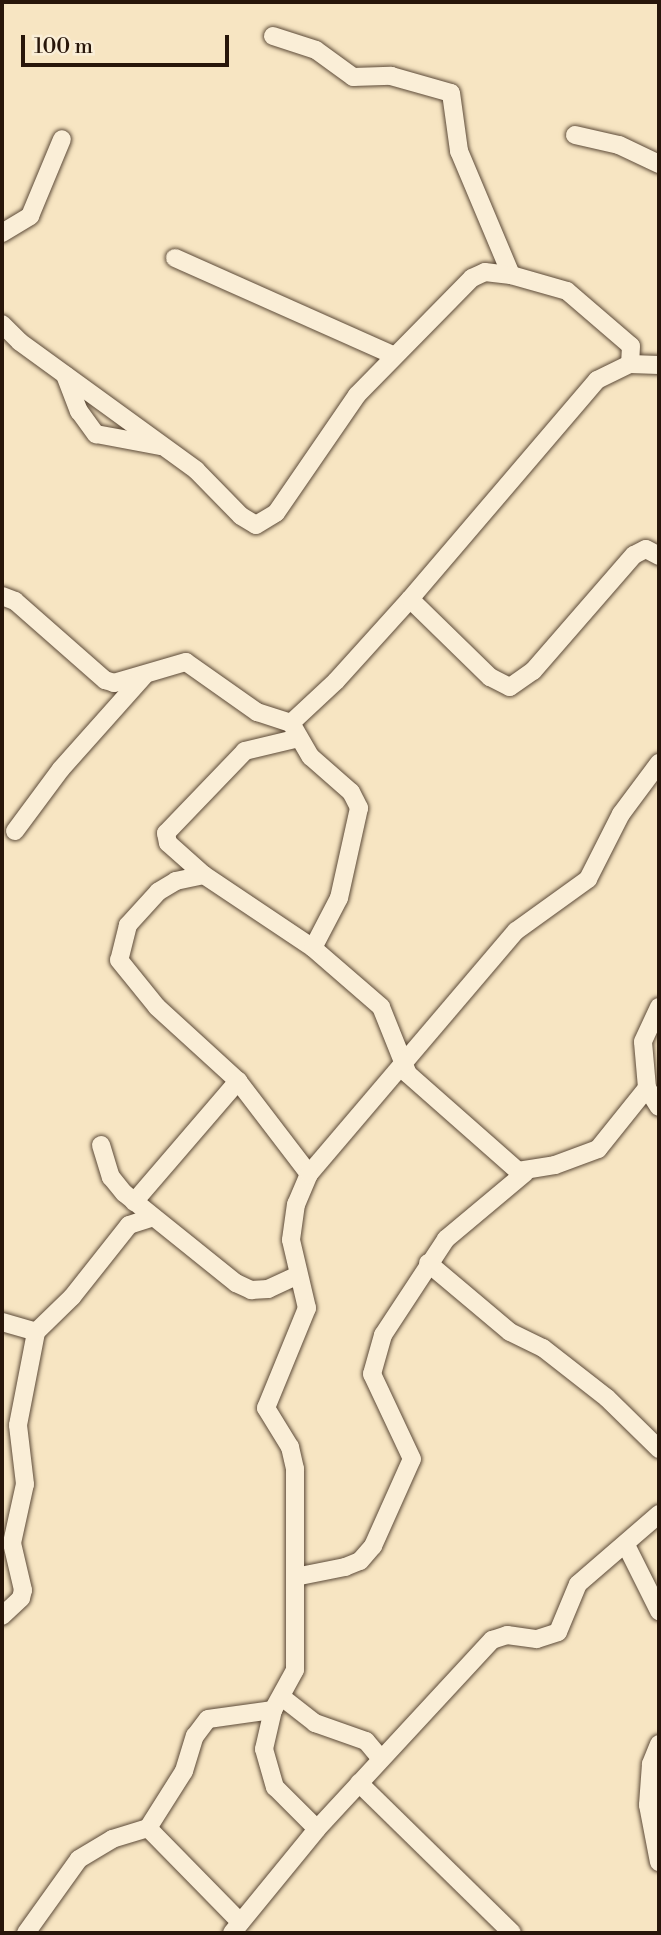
<!DOCTYPE html>
<style>
body{margin:0}
#map{position:relative;width:661px;height:1935px;overflow:hidden;background:#f7e5c2;font-family:"Libre Bodoni",serif}
div>[style]{position:absolute}
[style*='--x']{left:calc(var(--x)*1px);top:calc(var(--y)*1px);width:calc(var(--w)*1px);rotate:calc(var(--a)*1deg)}
.roads{filter:drop-shadow(0 0 2px #5c4a38) drop-shadow(0 0 2px #5c4a38)}
.minor>*{height:18px;margin:-9px;padding:0 9px;transform-origin:9px;border-radius:9px;background:#faeed7}
span{translate:-50% -50%;white-space:nowrap;text-align:center;line-height:1.15;-webkit-text-stroke:5px #faeed7;paint-order:stroke}
.frame{position:absolute;inset:0;border:4px solid #28160a;pointer-events:none}
.scale{position:absolute;left:21px;top:35px;width:208px;height:32px;box-sizing:border-box;border:4px solid #28160a;border-top:0;padding-left:9px;font-size:21px;line-height:24px;white-space:nowrap;color:#28160a;-webkit-text-stroke:5px #faeed7;paint-order:stroke}
</style>
<div id="map">
<div class="roads">
<div class="minor">
<div style="--x:273;--y:36;--w:45;--a:18"></div>
<div style="--x:316;--y:50;--w:46;--a:36.1"></div>
<div style="--x:353;--y:77;--w:38;--a:-2"></div>
<div style="--x:391;--y:76;--w:62;--a:15.8"></div>
<div style="--x:451;--y:93;--w:59;--a:82.1"></div>
<div style="--x:459;--y:151;--w:134;--a:67.2"></div>
<div style="--x:575;--y:135;--w:45;--a:12.8"></div>
<div style="--x:619;--y:145;--w:44;--a:25.4"></div>
<div style="--x:2;--y:233;--w:33;--a:-31"></div>
<div style="--x:30;--y:216;--w:83;--a:-67.4"></div>
<div style="--x:175;--y:258;--w:239;--a:24"></div>
<div style="--x:2;--y:324;--w:25;--a:45"></div>
<div style="--x:20;--y:342;--w:218;--a:36"></div>
<div style="--x:196;--y:470;--w:64;--a:45.6"></div>
<div style="--x:241;--y:516;--w:17;--a:31"></div>
<div style="--x:256;--y:525;--w:23;--a:-31"></div>
<div style="--x:276;--y:513;--w:143;--a:-55.5"></div>
<div style="--x:357;--y:395;--w:164;--a:-45.5"></div>
<div style="--x:472;--y:278;--w:14;--a:-25"></div>
<div style="--x:485;--y:272;--w:26;--a:7"></div>
<div style="--x:511;--y:275;--w:58;--a:15.9"></div>
<div style="--x:567;--y:291;--w:84;--a:40.7"></div>
<div style="--x:631;--y:346;--w:18;--a:93"></div>
<div style="--x:65;--y:375;--w:39;--a:69"></div>
<div style="--x:79;--y:411;--w:29;--a:54"></div>
<div style="--x:96;--y:434;--w:65;--a:10.6"></div>
<div style="--x:2;--y:596;--w:14;--a:21"></div>
<div style="--x:15;--y:601;--w:120;--a:41.3"></div>
<div style="--x:105;--y:680;--w:9;--a:18"></div>
<div style="--x:114;--y:683;--w:75;--a:-16.3"></div>
<div style="--x:186;--y:662;--w:87;--a:35.2"></div>
<div style="--x:257;--y:712;--w:36;--a:18"></div>
<div style="--x:291;--y:723;--w:39;--a:60"></div>
<div style="--x:311;--y:757;--w:53;--a:41.2"></div>
<div style="--x:351;--y:792;--w:18;--a:63"></div>
<div style="--x:359;--y:808;--w:92;--a:102.5"></div>
<div style="--x:339;--y:898;--w:56;--a:117.5"></div>
<div style="--x:410;--y:599;--w:112;--a:44.3"></div>
<div style="--x:490;--y:677;--w:22;--a:27"></div>
<div style="--x:510;--y:687;--w:28;--a:-35"></div>
<div style="--x:533;--y:671;--w:154;--a:-49"></div>
<div style="--x:634;--y:555;--w:13;--a:-27"></div>
<div style="--x:646;--y:549;--w:15;--a:28"></div>
<div style="--x:291;--y:723;--w:62;--a:-43"></div>
<div style="--x:336;--y:681;--w:110;--a:-47.9"></div>
<div style="--x:410;--y:599;--w:288;--a:-49.5"></div>
<div style="--x:597;--y:380;--w:37;--a:-26"></div>
<div style="--x:630;--y:364;--w:29;--a:2"></div>
<div style="--x:299;--y:738;--w:56;--a:166.5"></div>
<div style="--x:245;--y:751;--w:114;--a:133.9"></div>
<div style="--x:166;--y:833;--w:10;--a:79"></div>
<div style="--x:168;--y:843;--w:48;--a:41.6"></div>
<div style="--x:204;--y:875;--w:131;--a:33.8"></div>
<div style="--x:313;--y:948;--w:90;--a:40.9"></div>
<div style="--x:381;--y:1007;--w:72;--a:68.1"></div>
<div style="--x:408;--y:1074;--w:147;--a:41.4"></div>
<div style="--x:518;--y:1171;--w:37;--a:-9"></div>
<div style="--x:555;--y:1165;--w:46;--a:-20.4"></div>
<div style="--x:598;--y:1149;--w:78;--a:-51.2"></div>
<div style="--x:15;--y:831;--w:77;--a:-53.4"></div>
<div style="--x:61;--y:769;--w:125;--a:-48.3"></div>
<div style="--x:204;--y:875;--w:29;--a:168"></div>
<div style="--x:176;--y:881;--w:21;--a:149"></div>
<div style="--x:158;--y:892;--w:45;--a:132.3"></div>
<div style="--x:128;--y:925;--w:36;--a:104"></div>
<div style="--x:119;--y:960;--w:60;--a:51"></div>
<div style="--x:157;--y:1007;--w:110;--a:42.4"></div>
<div style="--x:238;--y:1081;--w:117;--a:52.6"></div>
<div style="--x:309;--y:1174;--w:33;--a:113"></div>
<div style="--x:296;--y:1204;--w:36;--a:98"></div>
<div style="--x:291;--y:1240;--w:70;--a:76.8"></div>
<div style="--x:307;--y:1308;--w:108;--a:112.3"></div>
<div style="--x:266;--y:1408;--w:46;--a:58.4"></div>
<div style="--x:290;--y:1447;--w:23;--a:77"></div>
<div style="--x:295;--y:1469;--w:201;--a:90"></div>
<div style="--x:295;--y:1670;--w:46;--a:118.8"></div>
<div style="--x:273;--y:1710;--w:40;--a:103"></div>
<div style="--x:264;--y:1749;--w:40;--a:74"></div>
<div style="--x:275;--y:1787;--w:59;--a:45"></div>
<div style="--x:659;--y:1007;--w:38;--a:115"></div>
<div style="--x:643;--y:1042;--w:46;--a:85"></div>
<div style="--x:647;--y:1088;--w:22;--a:58"></div>
<div style="--x:101;--y:1145;--w:34;--a:73"></div>
<div style="--x:111;--y:1177;--w:21;--a:51"></div>
<div style="--x:124;--y:1193;--w:144;--a:38.8"></div>
<div style="--x:236;--y:1283;--w:17;--a:25"></div>
<div style="--x:251;--y:1290;--w:17;--a:-3"></div>
<div style="--x:268;--y:1289;--w:33;--a:-25"></div>
<div style="--x:309;--y:1174;--w:319;--a:-49.6"></div>
<div style="--x:516;--y:931;--w:89;--a:-35.8"></div>
<div style="--x:588;--y:879;--w:73;--a:-63.1"></div>
<div style="--x:621;--y:814;--w:64;--a:-53.3"></div>
<div style="--x:134;--y:1202;--w:160;--a:-49.3"></div>
<div style="--x:428;--y:1263;--w:107;--a:40.1"></div>
<div style="--x:510;--y:1332;--w:37;--a:26"></div>
<div style="--x:543;--y:1348;--w:81;--a:38"></div>
<div style="--x:607;--y:1398;--w:73;--a:44.4"></div>
<div style="--x:2;--y:1322;--w:35;--a:16"></div>
<div style="--x:627;--y:1547;--w:72;--a:63.4"></div>
<div style="--x:295;--y:1577;--w:51;--a:-11.3"></div>
<div style="--x:345;--y:1567;--w:16;--a:-22"></div>
<div style="--x:360;--y:1561;--w:20;--a:-49"></div>
<div style="--x:373;--y:1546;--w:95;--a:-65.9"></div>
<div style="--x:412;--y:1459;--w:94;--a:-115.2"></div>
<div style="--x:372;--y:1374;--w:41;--a:-74.2"></div>
<div style="--x:383;--y:1335;--w:115;--a:-56.7"></div>
<div style="--x:446;--y:1239;--w:103;--a:-39.9"></div>
<div style="--x:2;--y:1616;--w:26;--a:-43"></div>
<div style="--x:21;--y:1598;--w:8;--a:-76"></div>
<div style="--x:23;--y:1590;--w:48;--a:-103.2"></div>
<div style="--x:12;--y:1543;--w:60;--a:-77.6"></div>
<div style="--x:25;--y:1484;--w:59;--a:-96.8"></div>
<div style="--x:18;--y:1425;--w:95;--a:-79"></div>
<div style="--x:36;--y:1332;--w:50;--a:-44.2"></div>
<div style="--x:72;--y:1297;--w:92;--a:-51.6"></div>
<div style="--x:129;--y:1225;--w:23;--a:-18"></div>
<div style="--x:283;--y:1698;--w:41;--a:38"></div>
<div style="--x:315;--y:1723;--w:54;--a:19.4"></div>
<div style="--x:366;--y:1741;--w:23;--a:50"></div>
<div style="--x:659;--y:1744;--w:22;--a:112"></div>
<div style="--x:651;--y:1764;--w:41;--a:94.2"></div>
<div style="--x:648;--y:1805;--w:58;--a:79.1"></div>
<div style="--x:359;--y:1783;--w:214;--a:44.4"></div>
<div style="--x:148;--y:1828;--w:132;--a:45.6"></div>
<div style="--x:26;--y:1933;--w:91;--a:-54.4"></div>
<div style="--x:79;--y:1859;--w:39;--a:-31"></div>
<div style="--x:112;--y:1839;--w:38;--a:-17"></div>
<div style="--x:148;--y:1828;--w:67;--a:-57.7"></div>
<div style="--x:184;--y:1771;--w:37;--a:-73"></div>
<div style="--x:195;--y:1736;--w:21;--a:-53"></div>
<div style="--x:208;--y:1719;--w:66;--a:-7.9"></div>
<div style="--x:232;--y:1933;--w:134;--a:-50.7"></div>
<div style="--x:317;--y:1829;--w:258;--a:-47.2"></div>
<div style="--x:492;--y:1640;--w:16;--a:-18"></div>
<div style="--x:507;--y:1635;--w:30;--a:8"></div>
<div style="--x:537;--y:1639;--w:22;--a:-18"></div>
<div style="--x:558;--y:1632;--w:52;--a:-67.4"></div>
<div style="--x:578;--y:1584;--w:107;--a:-40.8"></div>
</div>
</div>
<div class="frame"></div>
<div class="scale">100 m</div>
</div>
